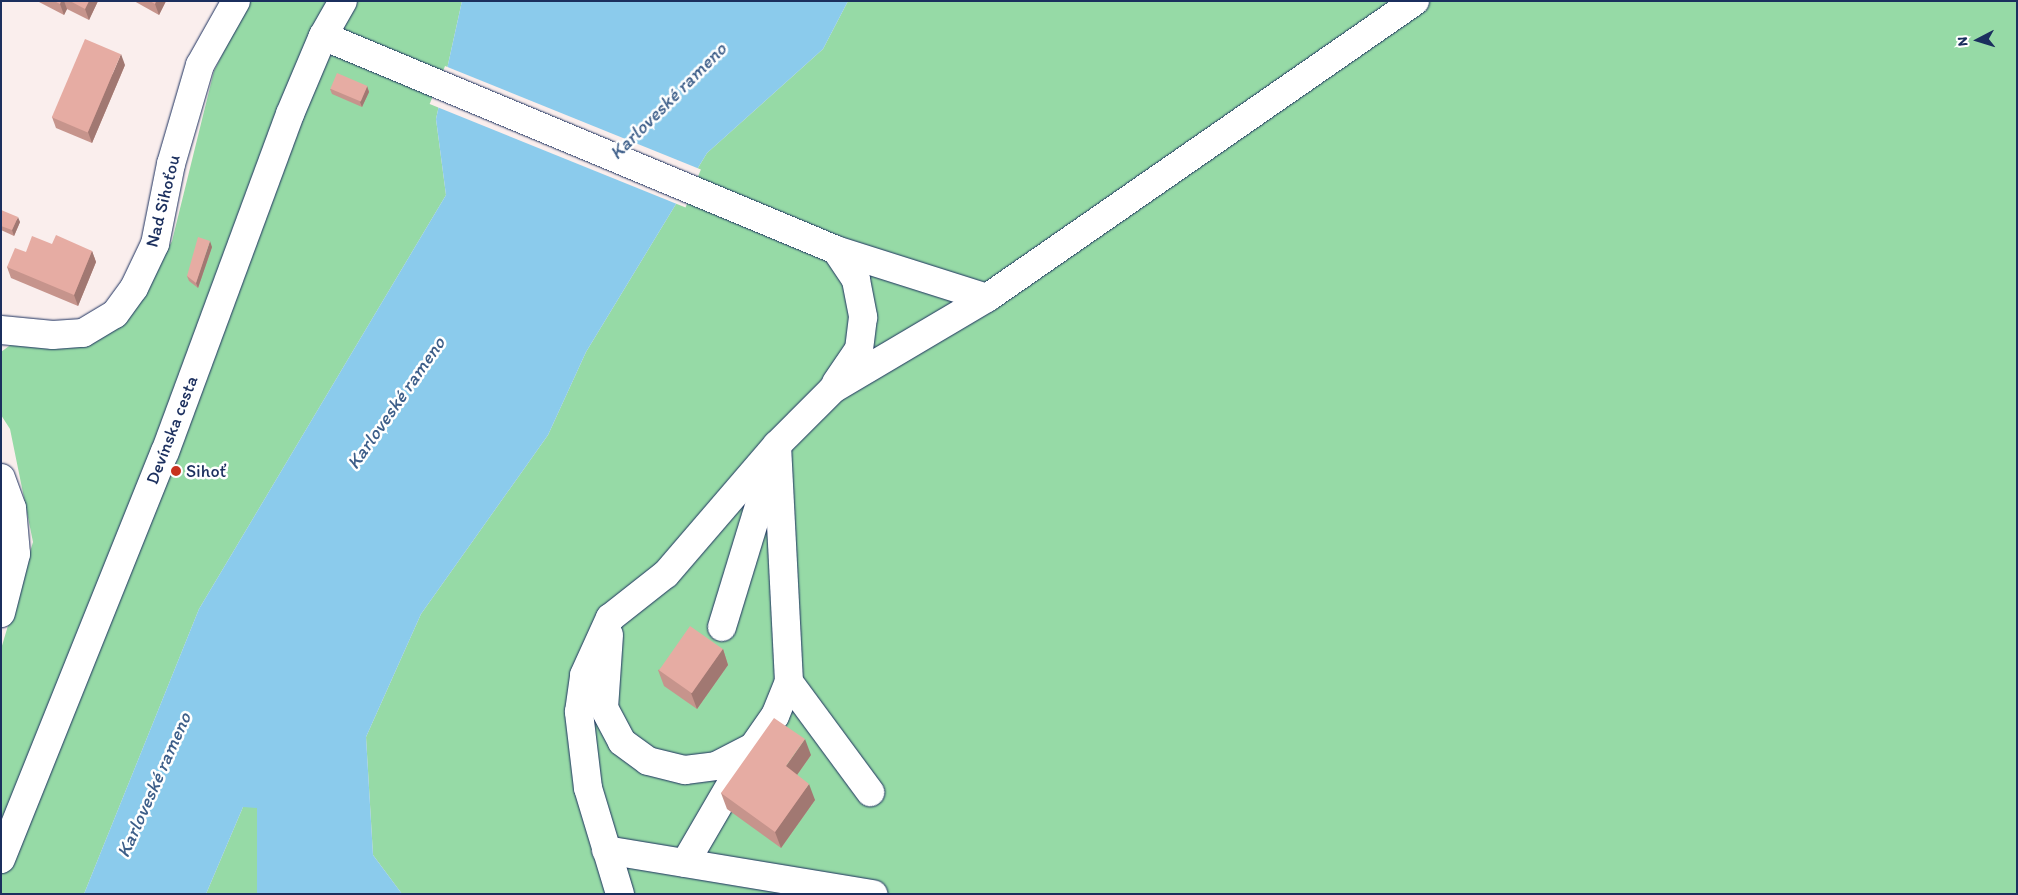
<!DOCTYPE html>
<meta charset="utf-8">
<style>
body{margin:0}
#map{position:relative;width:2018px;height:895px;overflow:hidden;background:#faeeed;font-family:Itim,sans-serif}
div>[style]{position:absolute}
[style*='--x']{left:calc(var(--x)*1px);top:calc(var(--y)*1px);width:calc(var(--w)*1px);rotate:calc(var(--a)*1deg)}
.green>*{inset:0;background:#96daa6}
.water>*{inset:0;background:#8bcbec}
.pier>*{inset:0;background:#faeeed;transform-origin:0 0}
.roads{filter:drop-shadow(0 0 1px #1b2f5e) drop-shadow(0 0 1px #1b2f5e)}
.minor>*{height:28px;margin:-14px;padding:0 14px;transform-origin:14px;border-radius:14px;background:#fff}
.wall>*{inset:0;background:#c6948c}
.shaded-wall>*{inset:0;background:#a17872}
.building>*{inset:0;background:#e6aca3;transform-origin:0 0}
.dots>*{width:14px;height:14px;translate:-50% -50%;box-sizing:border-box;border:2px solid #fff;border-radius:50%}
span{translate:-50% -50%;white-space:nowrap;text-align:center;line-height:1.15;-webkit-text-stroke:5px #fff;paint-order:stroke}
.street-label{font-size:18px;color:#1b2f5e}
.poi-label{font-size:18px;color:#1b2f5e}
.left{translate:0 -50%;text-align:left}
.water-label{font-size:19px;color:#3d5e89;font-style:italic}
.frame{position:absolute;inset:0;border:2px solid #1b2f5e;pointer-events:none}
.north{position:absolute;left:1953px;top:15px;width:50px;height:50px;-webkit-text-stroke:4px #fff;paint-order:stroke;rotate:265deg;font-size:14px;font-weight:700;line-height:20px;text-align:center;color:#1b2f5e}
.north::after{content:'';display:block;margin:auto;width:18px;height:22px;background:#1b2f5e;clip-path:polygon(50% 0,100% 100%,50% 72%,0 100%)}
</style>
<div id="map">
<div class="green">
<div style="clip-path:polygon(249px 1px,462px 1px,436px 119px,446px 195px,199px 609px,84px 894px,1px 894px,1px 649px,33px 542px,10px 429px,1px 415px,1px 352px,13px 343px,34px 340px,145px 294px,172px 241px,214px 71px)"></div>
<div style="clip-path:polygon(848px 1px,2017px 1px,2017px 894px,402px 894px,373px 855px,366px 737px,421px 614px,548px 435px,586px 352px,707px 153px,823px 49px)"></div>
<div style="clip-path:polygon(243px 807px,257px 807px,257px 894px,206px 894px)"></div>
</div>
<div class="water">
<div style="clip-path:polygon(462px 1px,848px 1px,823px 49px,707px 153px,586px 352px,548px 435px,421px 614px,366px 737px,373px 855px,402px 894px,257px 894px,257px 808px,243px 807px,206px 894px,84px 894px,199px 609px,446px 195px,436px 119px)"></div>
</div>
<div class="pier">
<div style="left:445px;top:66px;width:276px;height:41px;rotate:22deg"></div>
</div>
<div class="roads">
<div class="minor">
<div style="--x:323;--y:36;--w:556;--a:22.64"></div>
<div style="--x:836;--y:250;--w:158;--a:17.6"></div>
<div style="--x:836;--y:250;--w:36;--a:56"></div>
<div style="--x:856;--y:280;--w:38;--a:79"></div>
<div style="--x:863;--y:317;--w:32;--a:97"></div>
<div style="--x:859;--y:349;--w:41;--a:124.1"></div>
<div style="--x:1;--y:330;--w:52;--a:5.5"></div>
<div style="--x:53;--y:335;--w:30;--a:-4"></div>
<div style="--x:83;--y:333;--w:37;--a:-31"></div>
<div style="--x:115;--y:314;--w:32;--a:-54"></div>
<div style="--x:134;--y:288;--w:49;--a:-64.5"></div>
<div style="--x:155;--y:244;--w:82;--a:-78.7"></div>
<div style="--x:171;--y:164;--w:103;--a:-73.7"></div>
<div style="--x:200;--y:65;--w:73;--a:-60.6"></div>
<div style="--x:1;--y:478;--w:32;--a:70"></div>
<div style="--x:12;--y:508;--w:46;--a:85"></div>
<div style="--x:16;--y:554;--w:61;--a:104.3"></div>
<div style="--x:722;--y:627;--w:171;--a:-73"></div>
<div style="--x:609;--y:635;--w:73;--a:93.9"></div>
<div style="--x:604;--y:708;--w:38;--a:62"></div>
<div style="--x:622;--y:742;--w:32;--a:36"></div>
<div style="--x:648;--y:761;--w:38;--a:14"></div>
<div style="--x:685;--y:770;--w:31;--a:-7"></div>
<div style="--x:716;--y:766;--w:42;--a:-27.2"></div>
<div style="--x:753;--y:747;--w:38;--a:-55"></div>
<div style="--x:775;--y:716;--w:37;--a:-68"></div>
<div style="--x:789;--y:682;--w:237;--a:-92.9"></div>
<div style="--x:789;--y:682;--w:137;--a:53.6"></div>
<div style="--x:606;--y:850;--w:271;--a:9.4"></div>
<div style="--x:1;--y:859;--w:439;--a:-68.1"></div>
<div style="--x:165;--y:452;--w:360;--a:-69.7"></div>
<div style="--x:290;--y:114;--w:85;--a:-67.1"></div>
<div style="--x:323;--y:36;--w:40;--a:-60.3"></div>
<div style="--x:685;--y:863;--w:113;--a:-59.8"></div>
<div style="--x:620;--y:894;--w:111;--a:-106.8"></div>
<div style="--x:588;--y:788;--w:77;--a:-96.8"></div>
<div style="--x:579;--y:712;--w:37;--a:-82"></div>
<div style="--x:584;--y:675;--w:63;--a:-65.5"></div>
<div style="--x:610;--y:618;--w:71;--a:-38.2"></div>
<div style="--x:666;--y:574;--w:170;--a:-49.3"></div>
<div style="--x:777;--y:445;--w:79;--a:-45"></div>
<div style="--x:833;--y:389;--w:179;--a:-30.6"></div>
<div style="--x:987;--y:298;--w:521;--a:-34.76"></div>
</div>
</div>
<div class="wall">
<div style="clip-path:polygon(39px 1px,98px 1px,89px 20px,67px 9px,64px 15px,39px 2px)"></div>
<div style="clip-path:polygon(134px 1px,166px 1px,159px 15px)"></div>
<div style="clip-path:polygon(125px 65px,92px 143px,56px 128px,52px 117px)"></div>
<div style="clip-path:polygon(367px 86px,369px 92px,362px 107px,332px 94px,330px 89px)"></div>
<div style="clip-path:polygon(1px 210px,20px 222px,14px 236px,1px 230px)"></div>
<div style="clip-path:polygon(52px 244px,92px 251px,96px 262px,78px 306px,11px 278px,7px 267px,26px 252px)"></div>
<div style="clip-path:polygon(212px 247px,198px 288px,189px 281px,187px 276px)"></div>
<div style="clip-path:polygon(723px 649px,728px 665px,697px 709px,664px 686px,658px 670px)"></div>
<div style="clip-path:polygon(811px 755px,797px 775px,815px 800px,781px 848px,727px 809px,721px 793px)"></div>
</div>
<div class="shaded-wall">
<div style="clip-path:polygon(61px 1px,64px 1px,67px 9px,64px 15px,60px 4px)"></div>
<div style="clip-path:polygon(89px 1px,98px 1px,89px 20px,85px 9px)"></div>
<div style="clip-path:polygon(156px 1px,166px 1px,159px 15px,155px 4px)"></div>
<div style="clip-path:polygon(121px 54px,125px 65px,92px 143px,88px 132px)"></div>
<div style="clip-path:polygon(367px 86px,369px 92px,362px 107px,360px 102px)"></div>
<div style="clip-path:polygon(18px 217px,20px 222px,14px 236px,12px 230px)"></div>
<div style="clip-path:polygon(210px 241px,212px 247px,198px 288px,196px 283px)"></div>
<div style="clip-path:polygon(92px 251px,96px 262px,78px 306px,74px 295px)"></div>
<div style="clip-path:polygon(723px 649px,728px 665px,697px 709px,691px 693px)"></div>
<div style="clip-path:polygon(805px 739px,811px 755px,792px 782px,786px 766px)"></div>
<div style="clip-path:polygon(809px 784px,815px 800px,781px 848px,775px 832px)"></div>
</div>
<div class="building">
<div style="clip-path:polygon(54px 1px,61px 1px,60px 4px)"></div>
<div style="clip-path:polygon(70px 1px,89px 1px,85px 9px)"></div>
<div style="clip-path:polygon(150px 1px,156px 1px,155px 4px)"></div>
<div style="left:85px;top:39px;width:39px;height:85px;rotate:23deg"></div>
<div style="left:337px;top:73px;width:33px;height:17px;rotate:23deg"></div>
<div style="clip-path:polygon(1px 210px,18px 217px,12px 230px,1px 226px)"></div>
<div style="clip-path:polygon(56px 235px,92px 251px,74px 295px,7px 267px,15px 248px,26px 252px,32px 236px,52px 244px)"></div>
<div style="clip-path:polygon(198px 237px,210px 241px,196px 283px,187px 276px)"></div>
<div style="left:690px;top:626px;width:40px;height:54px;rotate:35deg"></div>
<div style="clip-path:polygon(774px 718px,805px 739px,786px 766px,809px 784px,775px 832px,721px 793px)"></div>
</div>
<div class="dots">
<div style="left:176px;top:471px;background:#c8321e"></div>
</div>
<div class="street-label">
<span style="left:163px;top:201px;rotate:-76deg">Nad Sihoťou</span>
<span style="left:172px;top:430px;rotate:-69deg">Devínska cesta</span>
</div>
<div class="poi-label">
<span class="left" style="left:186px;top:471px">Sihoť</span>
</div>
<div class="water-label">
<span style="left:668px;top:101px;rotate:-45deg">Karloveské rameno</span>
<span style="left:396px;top:403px;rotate:-55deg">Karloveské rameno</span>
<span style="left:154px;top:785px;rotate:-66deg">Karloveské rameno</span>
</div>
<div class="frame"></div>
<div class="north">N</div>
</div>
